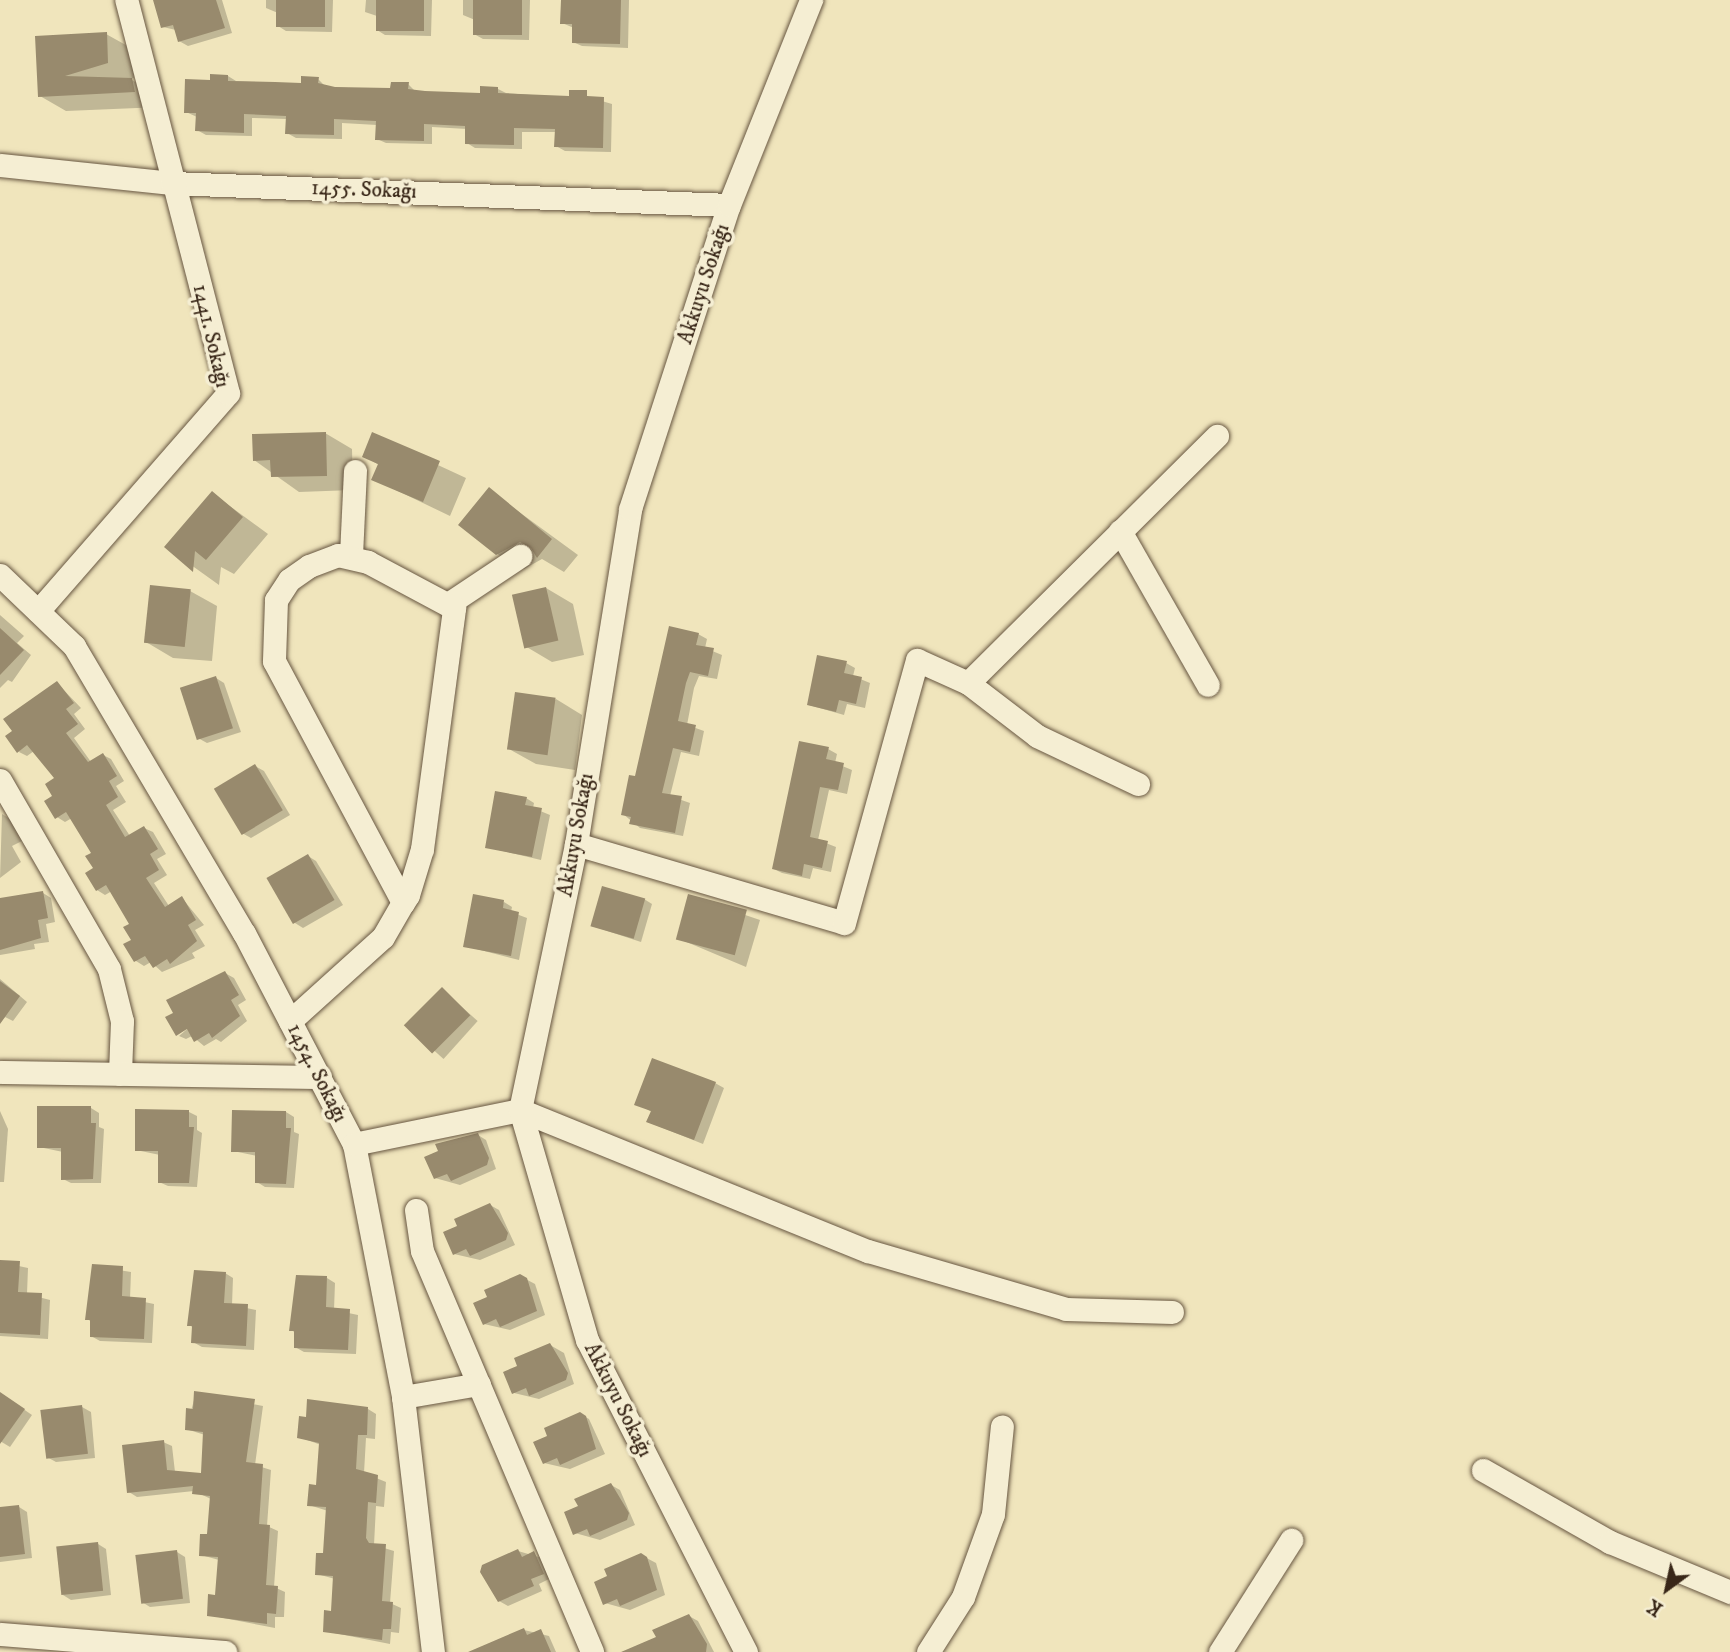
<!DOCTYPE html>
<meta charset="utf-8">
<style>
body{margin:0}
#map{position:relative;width:1730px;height:1652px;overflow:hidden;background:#f0e5bc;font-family:"IM FELL DW Pica",serif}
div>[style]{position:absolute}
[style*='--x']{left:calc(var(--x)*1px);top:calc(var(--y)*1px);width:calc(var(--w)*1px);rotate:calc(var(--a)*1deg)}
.shadow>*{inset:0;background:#0003;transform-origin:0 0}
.building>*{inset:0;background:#988a6d;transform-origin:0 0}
.roads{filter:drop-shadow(0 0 2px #675641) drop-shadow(0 0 2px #675641)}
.street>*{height:23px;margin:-11.5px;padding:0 11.5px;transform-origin:11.5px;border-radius:11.5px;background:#f5eed3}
span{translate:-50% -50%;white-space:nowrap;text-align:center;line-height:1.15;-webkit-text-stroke:7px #f5eed3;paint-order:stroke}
.street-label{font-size:21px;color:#392718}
.north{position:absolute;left:1632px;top:1554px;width:70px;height:70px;-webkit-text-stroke:5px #f5eed3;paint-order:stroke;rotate:213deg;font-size:19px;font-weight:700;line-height:28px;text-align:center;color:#392718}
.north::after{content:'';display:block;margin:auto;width:24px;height:32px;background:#392718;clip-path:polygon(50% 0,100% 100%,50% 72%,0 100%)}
</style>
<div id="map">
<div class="shadow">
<div style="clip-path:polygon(155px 0,222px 0,232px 33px,188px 46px,179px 41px,176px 30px,163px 27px)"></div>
<div style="clip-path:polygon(266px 0,333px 0,332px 32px,286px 31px,278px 26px,278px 13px,266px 8px)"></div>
<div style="clip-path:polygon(366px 0,432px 0,431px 36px,385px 35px,377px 30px,377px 16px,365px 12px)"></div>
<div style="clip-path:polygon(463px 0,530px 0,529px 40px,483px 39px,474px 34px,475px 20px,463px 15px)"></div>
<div style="clip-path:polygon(562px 0,629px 0,628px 48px,582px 46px,573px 42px,574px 28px,562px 23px)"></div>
<div style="clip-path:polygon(106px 34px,133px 49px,134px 78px,130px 79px,158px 95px,161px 107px,66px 111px,40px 96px)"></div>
<div style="clip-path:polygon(228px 76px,236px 81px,302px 85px,318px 79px,326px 87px,392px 90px,408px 84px,416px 92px,482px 94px,498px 89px,506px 93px,571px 98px,571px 92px,612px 104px,611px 152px,565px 151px,556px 146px,556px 132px,522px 132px,522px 149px,475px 148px,467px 143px,467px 129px,432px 127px,432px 144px,386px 143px,377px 139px,377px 125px,342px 123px,342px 139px,296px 138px,287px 133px,287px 119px,252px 118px,252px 136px,206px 135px,197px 130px,197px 117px,186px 112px,212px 82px)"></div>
<div style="clip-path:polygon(325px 433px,352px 449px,353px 490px,299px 492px,254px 460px)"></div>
<div style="clip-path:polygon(373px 435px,466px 478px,450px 516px,373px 479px,379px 465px,364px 456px)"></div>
<div style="clip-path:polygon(489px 490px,578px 555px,564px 572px,542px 559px,524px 569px,497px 554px)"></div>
<div style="clip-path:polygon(212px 493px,268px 534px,234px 574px,221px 567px,219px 585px,166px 547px)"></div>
<div style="clip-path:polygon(546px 588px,573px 604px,584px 655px,552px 662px,525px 646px)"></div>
<div style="clip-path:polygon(190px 591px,217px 606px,212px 661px,173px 658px,146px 642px)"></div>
<div style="clip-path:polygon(0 615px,24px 636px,17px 643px,31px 655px,12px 682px,8px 680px,0 688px)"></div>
<div style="clip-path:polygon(698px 634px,707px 639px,705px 648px,722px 655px,717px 679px,699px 676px,694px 688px,687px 725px,704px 731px,699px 756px,681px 752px,670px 796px,690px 803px,683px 836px,640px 828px,623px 814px)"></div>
<div style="clip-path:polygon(846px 663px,855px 668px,853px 676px,870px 683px,865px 708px,847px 704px,844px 715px,809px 705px)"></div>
<div style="clip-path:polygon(216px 678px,224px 683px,241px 732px,207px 743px,198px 738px)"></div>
<div style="clip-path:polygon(57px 683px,81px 708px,74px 714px,85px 729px,74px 738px,91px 762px,103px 755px,111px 759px,124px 781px,116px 786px,126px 802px,113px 810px,130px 836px,144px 828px,153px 832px,166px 854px,157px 859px,167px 875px,154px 883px,169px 906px,182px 898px,204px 925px,195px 930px,205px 946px,192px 953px,195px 958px,162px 972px,151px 962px,144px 966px,136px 961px,132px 924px,112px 891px,105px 895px,97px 890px,93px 853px,72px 818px,65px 822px,57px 817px,56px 779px,34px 751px,27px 756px,19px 752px)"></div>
<div style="clip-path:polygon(556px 699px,582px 715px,575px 770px,536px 764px,509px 749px)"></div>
<div style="clip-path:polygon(828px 749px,837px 754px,835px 763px,852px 770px,847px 794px,829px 790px,818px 840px,836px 847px,831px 872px,813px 868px,810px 879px,782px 873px,774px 869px)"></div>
<div style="clip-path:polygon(255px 766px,264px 771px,290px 815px,251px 838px,242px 833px)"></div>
<div style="clip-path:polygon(526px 798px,534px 803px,533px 808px,550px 815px,541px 860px,486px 847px)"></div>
<div style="clip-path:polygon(2px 814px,10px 819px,22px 841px,12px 846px,21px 862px,0 878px)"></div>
<div style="clip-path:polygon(308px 856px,316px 861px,343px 905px,303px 928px,295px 923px)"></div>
<div style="clip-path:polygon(43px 893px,51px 898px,55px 922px,46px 924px,49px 942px,34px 944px,35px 949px,0 955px,0 900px)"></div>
<div style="clip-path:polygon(689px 896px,760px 920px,746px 967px,677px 938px)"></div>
<div style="clip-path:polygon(644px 899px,652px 904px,641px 942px,592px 926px)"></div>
<div style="clip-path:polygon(504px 902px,512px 907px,511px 912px,527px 918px,519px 960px,465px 946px)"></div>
<div style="clip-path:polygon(225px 973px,234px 978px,246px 1000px,238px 1005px,247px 1021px,221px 1042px,216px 1039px,204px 1046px,192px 1036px,186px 1039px,179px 1036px,193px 1024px,177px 1034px,168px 1018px,176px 1013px,169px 1001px)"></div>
<div style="clip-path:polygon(0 979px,27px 1002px,13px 1021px,5px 1017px,0 1023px)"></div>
<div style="left:442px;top:989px;width:48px;height:51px;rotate:42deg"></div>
<div style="clip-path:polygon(715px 1083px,724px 1088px,703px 1144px,648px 1122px,652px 1112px,637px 1104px)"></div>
<div style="clip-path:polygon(91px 1108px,99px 1113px,99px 1127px,104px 1129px,101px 1183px,71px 1183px,63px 1179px,63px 1152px,39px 1147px)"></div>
<div style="clip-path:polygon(0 1111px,8px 1129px,4px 1182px,0 1182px)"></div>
<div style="clip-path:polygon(189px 1112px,197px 1116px,197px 1130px,202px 1133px,197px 1187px,168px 1186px,159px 1182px,160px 1155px,136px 1150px)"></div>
<div style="clip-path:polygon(286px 1112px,294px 1117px,294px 1132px,299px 1134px,294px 1188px,265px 1187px,257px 1182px,257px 1156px,233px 1151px)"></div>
<div style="clip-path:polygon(478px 1135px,486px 1140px,496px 1169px,460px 1185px,435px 1178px)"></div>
<div style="clip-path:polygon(490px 1205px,499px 1210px,515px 1245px,480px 1260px,454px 1254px,459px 1227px)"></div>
<div style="clip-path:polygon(0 1262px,28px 1268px,27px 1294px,50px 1300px,48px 1339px,0 1336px)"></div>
<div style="clip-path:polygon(94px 1266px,131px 1272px,130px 1299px,154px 1304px,152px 1343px,100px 1341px,91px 1336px,92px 1322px,87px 1319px)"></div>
<div style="clip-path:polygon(225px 1273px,233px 1278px,232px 1305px,256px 1310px,254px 1350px,202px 1347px,193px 1342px,194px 1328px,189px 1325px)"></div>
<div style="clip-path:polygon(520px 1276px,535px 1284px,545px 1315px,510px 1330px,484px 1324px)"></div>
<div style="clip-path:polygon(327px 1278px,335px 1283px,334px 1310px,358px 1315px,356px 1354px,304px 1352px,295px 1347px,296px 1333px,291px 1330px)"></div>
<div style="clip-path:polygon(550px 1345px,564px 1353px,574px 1384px,539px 1399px,514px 1393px,519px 1367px)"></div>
<div style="clip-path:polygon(0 1393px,32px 1415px,10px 1447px,0 1441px)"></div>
<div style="clip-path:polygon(196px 1393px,263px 1406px,255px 1465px,271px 1470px,267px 1526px,278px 1531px,274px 1587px,285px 1592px,284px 1617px,275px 1617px,275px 1628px,208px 1615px,217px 1597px,219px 1560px,201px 1555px,209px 1536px,211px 1499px,194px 1491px,137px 1497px,129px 1492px,163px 1442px,172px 1446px,175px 1472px,202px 1475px,205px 1435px,186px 1429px)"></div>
<div style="clip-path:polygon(82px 1407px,91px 1412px,95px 1458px,56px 1462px,47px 1457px)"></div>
<div style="clip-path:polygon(368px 1409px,376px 1414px,375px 1439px,366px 1438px,364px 1473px,386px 1482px,384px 1507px,376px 1506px,374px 1545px,394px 1551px,390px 1603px,401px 1608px,399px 1633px,391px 1632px,390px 1644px,324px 1631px,333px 1612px,335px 1579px,317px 1574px,325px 1555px,328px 1511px,309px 1505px,317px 1486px,321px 1445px,299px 1437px)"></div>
<div style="clip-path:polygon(580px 1414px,589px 1419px,605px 1454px,570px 1469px,544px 1463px,549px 1437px)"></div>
<div style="clip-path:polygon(611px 1485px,620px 1490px,635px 1525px,600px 1540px,575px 1533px,580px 1507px)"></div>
<div style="clip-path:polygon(19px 1507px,27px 1512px,32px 1558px,0 1562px,0 1509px)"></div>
<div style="clip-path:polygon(98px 1544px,106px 1549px,111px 1595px,71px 1600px,63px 1595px)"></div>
<div style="clip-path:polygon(518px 1551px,542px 1558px,551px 1578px,539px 1584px,542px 1591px,508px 1606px,499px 1601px)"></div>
<div style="clip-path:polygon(177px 1552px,185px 1557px,190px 1603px,150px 1607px,142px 1602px)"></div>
<div style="clip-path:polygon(641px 1555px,656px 1563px,665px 1595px,630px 1610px,605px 1603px)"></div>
<div style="clip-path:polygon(689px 1616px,698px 1621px,714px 1652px,647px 1652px,658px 1638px)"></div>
<div style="clip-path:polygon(524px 1630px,549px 1636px,556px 1652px,492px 1652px)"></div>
</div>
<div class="building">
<div style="clip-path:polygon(153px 0,216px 0,225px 28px,178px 42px,173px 25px,161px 28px)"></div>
<div style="left:276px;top:0;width:49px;height:27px"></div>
<div style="left:376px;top:0;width:48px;height:31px"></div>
<div style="left:473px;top:0;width:49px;height:35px"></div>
<div style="clip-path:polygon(561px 0,621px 0,620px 44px,572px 43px,572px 24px,560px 24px)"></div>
<div style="clip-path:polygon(107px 32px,108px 63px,65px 76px,132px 78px,135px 92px,38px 97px,35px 36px)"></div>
<div style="clip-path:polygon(210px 74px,228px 75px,228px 81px,275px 82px,301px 83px,301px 76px,319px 77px,318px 83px,335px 87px,390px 88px,391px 82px,409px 82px,408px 89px,425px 91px,480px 93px,480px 86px,498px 87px,498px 93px,569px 96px,569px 90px,587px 90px,587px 96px,604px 97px,603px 148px,554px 147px,555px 129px,514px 128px,514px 145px,465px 144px,465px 126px,424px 124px,424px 141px,375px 140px,376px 121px,334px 119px,334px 135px,285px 134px,286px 116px,244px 114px,244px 133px,195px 131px,196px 113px,184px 113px,185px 79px,210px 80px)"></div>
<div style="clip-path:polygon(326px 432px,327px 476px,271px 477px,270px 460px,253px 461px,252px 434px)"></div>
<div style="clip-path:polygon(372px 432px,440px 461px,423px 502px,371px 480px,378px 464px,362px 457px)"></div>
<div style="clip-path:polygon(489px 487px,552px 539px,537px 558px,531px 548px,520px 542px,496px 555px,458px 525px)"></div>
<div style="clip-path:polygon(212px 491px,243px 517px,206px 560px,195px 551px,193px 572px,164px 547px)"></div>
<div style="left:150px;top:585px;width:41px;height:58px;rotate:6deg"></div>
<div style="left:546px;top:587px;width:55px;height:35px;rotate:77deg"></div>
<div style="clip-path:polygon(669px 626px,699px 633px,696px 645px,714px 648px,708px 676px,690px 672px,686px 683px,678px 721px,696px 725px,690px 752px,673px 748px,662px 793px,682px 796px,675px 833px,629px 824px,631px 817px,621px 815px,629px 775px,635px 776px)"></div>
<div style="clip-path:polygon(0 628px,24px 650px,0 675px)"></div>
<div style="clip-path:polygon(817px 655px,847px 661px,844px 673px,862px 677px,856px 704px,839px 700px,836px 712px,807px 705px)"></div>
<div style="left:216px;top:676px;width:55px;height:38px;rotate:72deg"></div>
<div style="clip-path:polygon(57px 681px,74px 703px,66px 709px,78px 724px,66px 733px,88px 762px,103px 753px,117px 776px,109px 781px,118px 797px,106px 805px,125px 837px,144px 826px,158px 849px,150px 854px,159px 870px,146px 878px,165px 907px,182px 896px,196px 920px,188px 925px,197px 941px,170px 964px,167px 959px,153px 968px,145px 956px,134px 962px,123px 944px,131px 940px,123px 927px,129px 924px,106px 885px,96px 891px,85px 873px,93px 868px,85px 856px,91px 853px,66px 812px,55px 819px,44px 801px,52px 796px,45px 784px,54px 778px,27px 745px,17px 753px,5px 736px,12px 731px,3px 719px)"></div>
<div style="left:515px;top:692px;width:41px;height:58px;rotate:8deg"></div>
<div style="clip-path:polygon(799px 741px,829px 747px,826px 759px,844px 763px,838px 790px,820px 787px,810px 837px,828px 841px,822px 868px,804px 864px,802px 876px,772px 869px)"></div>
<div style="left:255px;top:764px;width:54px;height:48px;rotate:59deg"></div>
<div style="clip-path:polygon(495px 791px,527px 797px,525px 805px,542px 808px,532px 857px,485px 848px)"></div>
<div style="left:308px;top:854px;width:53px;height:48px;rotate:60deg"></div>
<div style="left:602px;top:886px;width:45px;height:42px;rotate:16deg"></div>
<div style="clip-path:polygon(43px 891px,48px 918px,38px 920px,41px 938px,0 950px,0 898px)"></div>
<div style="clip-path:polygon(473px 894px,504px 900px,503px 908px,519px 912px,511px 956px,463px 947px)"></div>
<div style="left:688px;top:894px;width:61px;height:47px;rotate:15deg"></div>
<div style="clip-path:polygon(225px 971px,239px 995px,231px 1000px,240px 1016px,212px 1038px,209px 1033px,194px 1042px,187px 1029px,176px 1036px,165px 1017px,173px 1013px,166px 1000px)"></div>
<div style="clip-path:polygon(0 981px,20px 996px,0 1024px)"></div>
<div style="left:442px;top:987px;width:40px;height:54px;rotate:45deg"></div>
<div style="clip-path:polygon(652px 1058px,716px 1082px,694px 1140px,646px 1122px,651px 1111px,634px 1105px)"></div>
<div style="clip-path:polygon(37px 1106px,91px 1106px,91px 1123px,96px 1123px,93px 1179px,61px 1180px,61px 1148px,37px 1148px)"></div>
<div style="clip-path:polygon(135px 1109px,189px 1110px,189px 1127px,194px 1127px,189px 1183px,158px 1183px,158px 1151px,135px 1151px)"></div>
<div style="clip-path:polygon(232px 1110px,286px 1111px,286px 1128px,291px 1128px,286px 1184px,255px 1183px,255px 1152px,231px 1152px)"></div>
<div style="clip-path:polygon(478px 1133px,489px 1158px,487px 1165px,451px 1181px,447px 1174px,434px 1179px,424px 1157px,438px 1151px,435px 1144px)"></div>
<div style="clip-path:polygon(490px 1203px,508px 1233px,506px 1240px,470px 1256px,466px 1249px,453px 1255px,443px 1232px,457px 1226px,454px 1219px)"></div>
<div style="clip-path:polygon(0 1260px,20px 1261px,18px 1292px,42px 1293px,40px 1335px,0 1333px)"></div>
<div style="clip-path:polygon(92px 1264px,123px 1266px,122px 1296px,146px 1298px,144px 1339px,90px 1337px,90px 1320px,85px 1320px)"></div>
<div style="clip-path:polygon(194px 1270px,226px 1272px,224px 1303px,248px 1304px,246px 1346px,191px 1343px,192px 1326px,187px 1326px)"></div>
<div style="clip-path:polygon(520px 1274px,527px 1278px,537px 1311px,500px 1327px,496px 1319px,483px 1325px,473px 1303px,487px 1297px,484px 1290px)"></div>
<div style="clip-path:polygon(296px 1275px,327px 1276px,326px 1307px,350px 1309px,348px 1350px,294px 1348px,294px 1331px,289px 1331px)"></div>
<div style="clip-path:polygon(550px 1343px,568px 1373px,566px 1380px,529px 1396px,526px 1388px,512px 1394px,503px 1372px,517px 1366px,514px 1358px)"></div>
<div style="clip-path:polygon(194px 1391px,255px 1399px,246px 1462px,263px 1464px,259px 1524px,270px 1525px,266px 1585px,278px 1586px,276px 1614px,267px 1613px,267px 1624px,207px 1616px,208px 1594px,215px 1595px,218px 1557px,199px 1556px,200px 1534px,207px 1534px,210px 1496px,192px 1494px,193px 1486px,127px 1493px,122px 1445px,164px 1440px,167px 1470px,201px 1473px,203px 1432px,185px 1430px,186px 1408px,193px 1409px)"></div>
<div style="clip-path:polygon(0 1392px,25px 1409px,0 1444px)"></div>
<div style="clip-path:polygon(307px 1399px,368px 1407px,367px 1435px,358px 1435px,356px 1469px,378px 1475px,376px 1503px,368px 1502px,366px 1538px,369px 1543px,386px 1544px,382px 1601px,393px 1602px,391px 1629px,383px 1629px,382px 1640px,323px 1632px,324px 1610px,331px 1611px,333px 1576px,315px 1575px,316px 1553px,323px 1553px,326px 1507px,307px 1506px,309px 1484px,316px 1485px,319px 1443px,297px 1438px,299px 1416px,306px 1417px)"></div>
<div style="left:82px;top:1405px;width:49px;height:42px;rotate:83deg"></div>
<div style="clip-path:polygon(580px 1412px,586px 1416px,596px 1449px,560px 1465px,557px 1458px,543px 1464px,533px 1442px,547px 1436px,544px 1428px)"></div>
<div style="clip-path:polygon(611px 1483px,629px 1513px,627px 1520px,590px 1536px,587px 1529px,573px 1535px,564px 1512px,578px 1506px,574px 1499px)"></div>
<div style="clip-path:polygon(19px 1505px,25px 1554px,0 1557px,0 1507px)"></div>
<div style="left:98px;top:1542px;width:49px;height:42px;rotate:84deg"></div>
<div style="clip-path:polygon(518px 1549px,522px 1557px,534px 1551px,544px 1574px,531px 1579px,534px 1586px,498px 1602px,480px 1572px,482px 1565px)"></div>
<div style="left:177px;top:1550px;width:49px;height:42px;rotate:83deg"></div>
<div style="clip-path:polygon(641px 1553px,647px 1557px,657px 1590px,620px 1606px,617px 1599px,603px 1605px,594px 1582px,607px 1576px,604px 1569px)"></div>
<div style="clip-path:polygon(689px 1614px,707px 1644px,706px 1652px,621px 1652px,656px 1637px,652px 1630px)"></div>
<div style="clip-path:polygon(524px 1628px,527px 1635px,541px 1629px,551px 1652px,468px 1652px)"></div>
</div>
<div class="roads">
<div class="street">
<div style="--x:0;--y:165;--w:173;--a:6"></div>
<div style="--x:172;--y:183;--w:557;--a:2.26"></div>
<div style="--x:1120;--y:531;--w:177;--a:60.3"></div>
<div style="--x:351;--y:555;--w:84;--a:-87.3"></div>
<div style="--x:0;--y:575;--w:103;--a:43.8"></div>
<div style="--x:74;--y:646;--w:334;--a:59.4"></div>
<div style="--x:244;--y:933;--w:238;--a:62.5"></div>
<div style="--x:354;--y:1144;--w:258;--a:79"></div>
<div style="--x:403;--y:1397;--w:257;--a:83.3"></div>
<div style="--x:448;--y:604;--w:87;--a:-33.7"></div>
<div style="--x:38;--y:611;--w:289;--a:-48.9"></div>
<div style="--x:228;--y:393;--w:406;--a:-104.5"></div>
<div style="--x:968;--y:683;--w:87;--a:37.5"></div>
<div style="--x:1037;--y:736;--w:112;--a:25.4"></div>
<div style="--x:0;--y:780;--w:218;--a:60"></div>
<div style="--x:109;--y:969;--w:54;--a:76"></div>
<div style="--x:122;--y:1021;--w:53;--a:92.2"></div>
<div style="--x:576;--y:844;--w:279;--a:16.4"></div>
<div style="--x:844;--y:923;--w:273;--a:-74.5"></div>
<div style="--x:917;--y:660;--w:56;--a:24.3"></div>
<div style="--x:968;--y:683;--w:351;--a:-44.8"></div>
<div style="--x:290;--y:1021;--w:125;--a:-42.1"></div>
<div style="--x:383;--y:937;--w:39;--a:-60"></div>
<div style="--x:403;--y:903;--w:9;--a:-58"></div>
<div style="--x:408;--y:895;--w:48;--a:-73.1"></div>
<div style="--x:422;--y:849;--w:243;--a:-82.4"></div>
<div style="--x:454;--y:608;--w:98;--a:-151.9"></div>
<div style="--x:368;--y:562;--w:31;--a:-167"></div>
<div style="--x:338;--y:555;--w:31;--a:159"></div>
<div style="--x:309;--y:566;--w:24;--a:145"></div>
<div style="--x:289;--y:580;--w:24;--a:123"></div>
<div style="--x:276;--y:600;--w:61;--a:91.9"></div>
<div style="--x:274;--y:661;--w:274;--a:61.9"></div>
<div style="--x:0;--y:1072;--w:320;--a:0.9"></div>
<div style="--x:354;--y:1144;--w:169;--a:-11.6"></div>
<div style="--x:520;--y:1110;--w:375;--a:22.1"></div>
<div style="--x:868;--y:1251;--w:206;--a:16.3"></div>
<div style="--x:1066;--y:1309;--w:106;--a:1.6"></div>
<div style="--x:416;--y:1210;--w:41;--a:81.7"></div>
<div style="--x:422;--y:1251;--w:436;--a:67"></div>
<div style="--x:403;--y:1397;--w:77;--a:-9.7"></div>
<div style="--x:1483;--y:1470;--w:146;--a:29.6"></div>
<div style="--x:1610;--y:1542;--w:130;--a:22.6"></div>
<div style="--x:0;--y:1634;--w:226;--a:4.6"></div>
<div style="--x:746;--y:1652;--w:350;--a:-117"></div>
<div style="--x:587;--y:1340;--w:240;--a:-106.2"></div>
<div style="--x:520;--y:1110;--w:272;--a:-78.1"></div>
<div style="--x:576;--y:844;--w:339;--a:-80.8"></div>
<div style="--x:630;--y:509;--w:320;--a:-72"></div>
<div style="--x:729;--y:205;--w:221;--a:-68.2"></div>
<div style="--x:928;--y:1652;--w:65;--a:-57.5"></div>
<div style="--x:963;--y:1597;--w:88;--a:-70.1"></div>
<div style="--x:993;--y:1514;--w:88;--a:-84.2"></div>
<div style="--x:1220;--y:1652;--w:133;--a:-57.6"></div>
</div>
</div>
<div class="street-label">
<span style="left:364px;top:190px;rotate:2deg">1455. Sokağı</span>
<span style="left:704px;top:284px;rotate:-72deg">Akkuyu Sokağı</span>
<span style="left:211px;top:336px;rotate:77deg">1441. Sokağı</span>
<span style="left:576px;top:835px;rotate:-80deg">Akkuyu Sokağı</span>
<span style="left:317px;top:1073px;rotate:63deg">1454. Sokağı</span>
<span style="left:618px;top:1400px;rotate:63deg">Akkuyu Sokağı</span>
</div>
<div class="north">K</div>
</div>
